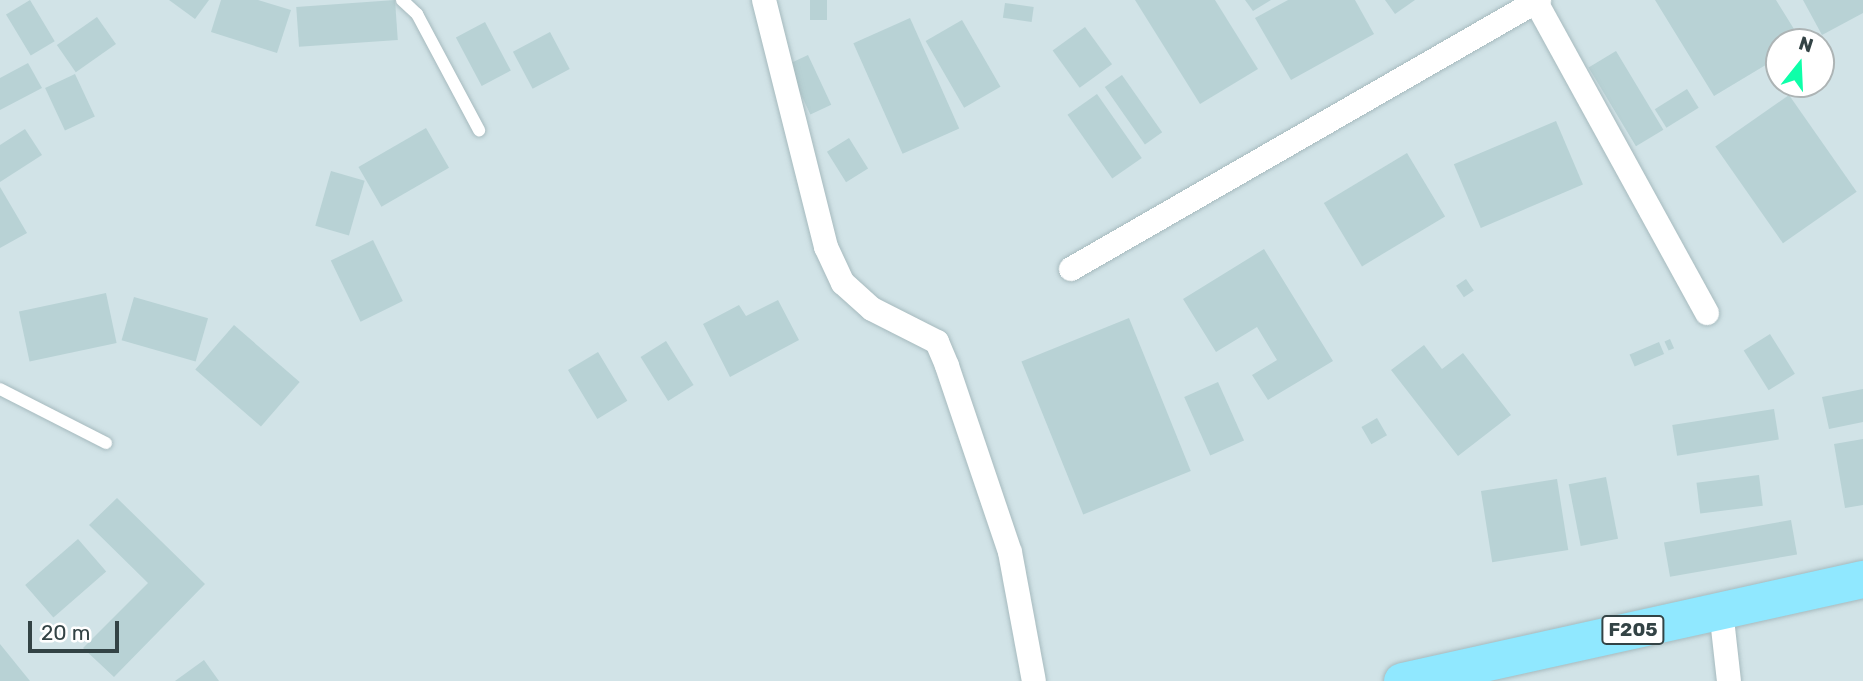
<!DOCTYPE html>
<style>
body{margin:0}
#map{position:relative;width:1863px;height:681px;overflow:hidden;background:#e4f0f3;font-family:Rubik,sans-serif}
div>[style]{position:absolute}
[style*='--x']{left:calc(var(--x)*1px);top:calc(var(--y)*1px);width:calc(var(--w)*1px);rotate:calc(var(--a)*1deg)}
.residential>*{inset:0;background:#d1e3e7}
.building>*{inset:0;background:#b8d2d5;transform-origin:0 0}
.roads{filter:drop-shadow(0 0 2px #a6babe) drop-shadow(0 0 2px #a6babe)}
.service>*{height:12px;margin:-6px;padding:0 6px;transform-origin:6px;border-radius:6px;background:#fff}
.minor>*{height:24px;margin:-12px;padding:0 12px;transform-origin:12px;border-radius:12px;background:#fff}
.primary>*{height:37px;margin:-18.5px;padding:0 18.5px;transform-origin:18.5px;border-radius:18.5px;background:#90e8ff}
span{translate:-50% -50%;white-space:nowrap;text-align:center;line-height:1.15;-webkit-text-stroke:5px #fff;paint-order:stroke}
.shield-label span{padding:2px 5px;background:#fff;border:2px solid;border-radius:5px;-webkit-text-stroke-width:0}
.shield-label{font-size:19px;color:#334345;font-weight:700}
.north{position:absolute;left:1765px;top:28px;width:70px;height:70px;box-sizing:border-box;background:#fff;border:2px solid #adb4b5;border-radius:50%;rotate:18deg;font-size:19px;font-weight:700;line-height:28px;text-align:center;color:#334345}
.north::after{content:'';display:block;margin:auto;width:24px;height:32px;background:#0effa9;clip-path:polygon(50% 0,100% 100%,50% 72%,0 100%)}
.scale{position:absolute;left:28px;top:621px;width:91px;height:32px;box-sizing:border-box;border:4px solid #334345;border-top:0;padding-left:9px;font-size:21px;line-height:24px;white-space:nowrap;color:#334345;-webkit-text-stroke:5px #fff;paint-order:stroke}
</style>
<div id="map">
<div class="residential">
<div style="clip-path:polygon(evenodd,0 0,1863px 0,1863px 681px,0 681px,0 0,1779px 42px,1821px 42px,1821px 84px,1779px 84px,1779px 42px)"></div>
</div>
<div class="building">
<div style="left:30px;top:0;width:48px;height:28px;rotate:59deg"></div>
<div style="clip-path:polygon(169px 0,209px 0,195px 19px)"></div>
<div style="clip-path:polygon(221px 0,258px 0,291px 10px,277px 53px,211px 32px)"></div>
<div style="left:395px;top:0;width:40px;height:99px;rotate:86deg"></div>
<div style="left:810px;top:0;width:17px;height:20px"></div>
<div style="clip-path:polygon(1135px 0,1215px 0,1258px 69px,1200px 104px)"></div>
<div style="clip-path:polygon(1245px 0,1271px 0,1253px 11px)"></div>
<div style="clip-path:polygon(1288px 0,1355px 0,1374px 34px,1291px 80px,1255px 18px)"></div>
<div style="clip-path:polygon(1385px 0,1415px 0,1395px 14px)"></div>
<div style="clip-path:polygon(1655px 0,1776px 0,1802px 42px,1779px 42px,1779px 57px,1714px 96px)"></div>
<div style="clip-path:polygon(1803px 0,1863px 0,1863px 13px,1822px 35px)"></div>
<div style="left:1005px;top:3px;width:29px;height:15px;rotate:8deg"></div>
<div style="left:97px;top:17px;width:33px;height:49px;rotate:55deg"></div>
<div style="left:910px;top:18px;width:121px;height:62px;rotate:66deg"></div>
<div style="left:962px;top:20px;width:77px;height:42px;rotate:60deg"></div>
<div style="left:485px;top:22px;width:55px;height:33px;rotate:62deg"></div>
<div style="left:1085px;top:27px;width:46px;height:40px;rotate:54deg"></div>
<div style="left:550px;top:32px;width:42px;height:42px;rotate:62deg"></div>
<div style="left:1616px;top:51px;width:92px;height:32px;rotate:59deg"></div>
<div style="left:808px;top:55px;width:55px;height:23px;rotate:65deg"></div>
<div style="clip-path:polygon(28px 63px,42px 88px,0 110px,0 78px)"></div>
<div style="left:75px;top:74px;width:47px;height:33px;rotate:65deg"></div>
<div style="left:1122px;top:75px;width:70px;height:21px;rotate:55deg"></div>
<div style="left:1687px;top:89px;width:22px;height:38px;rotate:58deg"></div>
<div style="left:1097px;top:94px;width:78px;height:36px;rotate:55deg"></div>
<div style="left:1789px;top:95px;width:118px;height:90px;rotate:55deg"></div>
<div style="left:1556px;top:121px;width:69px;height:111px;rotate:67deg"></div>
<div style="left:426px;top:128px;width:46px;height:78px;rotate:60deg"></div>
<div style="clip-path:polygon(25px 129px,42px 155px,0 182px,0 145px)"></div>
<div style="left:849px;top:138px;width:36px;height:26px;rotate:58deg"></div>
<div style="left:1407px;top:153px;width:74px;height:97px;rotate:59deg"></div>
<div style="left:331px;top:171px;width:35px;height:57px;rotate:16deg"></div>
<div style="clip-path:polygon(0 187px,27px 233px,0 248px)"></div>
<div style="left:373px;top:240px;width:68px;height:47px;rotate:64deg"></div>
<div style="clip-path:polygon(1264px 249px,1333px 361px,1268px 400px,1252px 375px,1277px 360px,1257px 327px,1216px 352px,1183px 299px)"></div>
<div style="left:1466px;top:279px;width:14px;height:12px;rotate:56deg"></div>
<div style="left:106px;top:293px;width:51px;height:89px;rotate:78deg"></div>
<div style="left:134px;top:297px;width:77px;height:45px;rotate:16deg"></div>
<div style="clip-path:polygon(778px 300px,799px 340px,730px 377px,703px 324px,739px 305px,746px 316px)"></div>
<div style="left:1129px;top:318px;width:165px;height:116px;rotate:68deg"></div>
<div style="left:234px;top:325px;width:87px;height:59px;rotate:41deg"></div>
<div style="left:1770px;top:334px;width:47px;height:31px;rotate:58deg"></div>
<div style="left:1670px;top:339px;width:10px;height:6px;rotate:66deg"></div>
<div style="left:666px;top:341px;width:52px;height:30px;rotate:58deg"></div>
<div style="left:1659px;top:342px;width:13px;height:32px;rotate:67deg"></div>
<div style="clip-path:polygon(1424px 345px,1442px 369px,1463px 353px,1511px 415px,1458px 456px,1391px 370px)"></div>
<div style="left:598px;top:352px;width:57px;height:35px;rotate:59deg"></div>
<div style="left:1218px;top:382px;width:64px;height:37px;rotate:66deg"></div>
<div style="clip-path:polygon(1863px 389px,1863px 422px,1829px 429px,1822px 397px)"></div>
<div style="left:1774px;top:409px;width:31px;height:103px;rotate:81deg"></div>
<div style="left:1377px;top:418px;width:20px;height:18px;rotate:60deg"></div>
<div style="clip-path:polygon(1863px 439px,1863px 505px,1845px 508px,1834px 444px)"></div>
<div style="left:1759px;top:475px;width:31px;height:63px;rotate:83deg"></div>
<div style="left:1606px;top:477px;width:63px;height:38px;rotate:79deg"></div>
<div style="left:1557px;top:479px;width:72px;height:77px;rotate:81deg"></div>
<div style="clip-path:polygon(117px 498px,205px 584px,114px 677px,83px 648px,148px 583px,89px 525px)"></div>
<div style="left:1791px;top:520px;width:35px;height:129px;rotate:80deg"></div>
<div style="left:78px;top:539px;width:43px;height:70px;rotate:49deg"></div>
<div style="clip-path:polygon(0 644px,30px 681px,0 681px)"></div>
<div style="clip-path:polygon(204px 660px,219px 681px,175px 681px)"></div>
</div>
<div class="roads">
<div class="service">
<div style="--x:402;--y:0;--w:21;--a:43"></div>
<div style="--x:417;--y:14;--w:132;--a:61.9"></div>
<div style="--x:0;--y:389;--w:119;--a:27"></div>
</div>
<div class="minor">
<div style="--x:764;--y:0;--w:255;--a:75.9"></div>
<div style="--x:826;--y:247;--w:40;--a:65"></div>
<div style="--x:843;--y:283;--w:39;--a:42"></div>
<div style="--x:872;--y:309;--w:73;--a:26.9"></div>
<div style="--x:937;--y:342;--w:26;--a:67"></div>
<div style="--x:947;--y:366;--w:196;--a:71.3"></div>
<div style="--x:1010;--y:552;--w:131;--a:79.5"></div>
<div style="--x:1536;--y:2;--w:355;--a:61.2"></div>
<div style="--x:1071;--y:269;--w:540;--a:-29.89"></div>
<div style="--x:1721;--y:610;--w:71;--a:83.6"></div>
</div>
<div class="primary">
<div style="--x:1402;--y:681;--w:472;--a:-12.5"></div>
</div>
</div>
<div class="shield-label">
<span style="left:1633px;top:630px">F205</span>
</div>
<div class="north">N</div>
<div class="scale">20 m</div>
</div>
